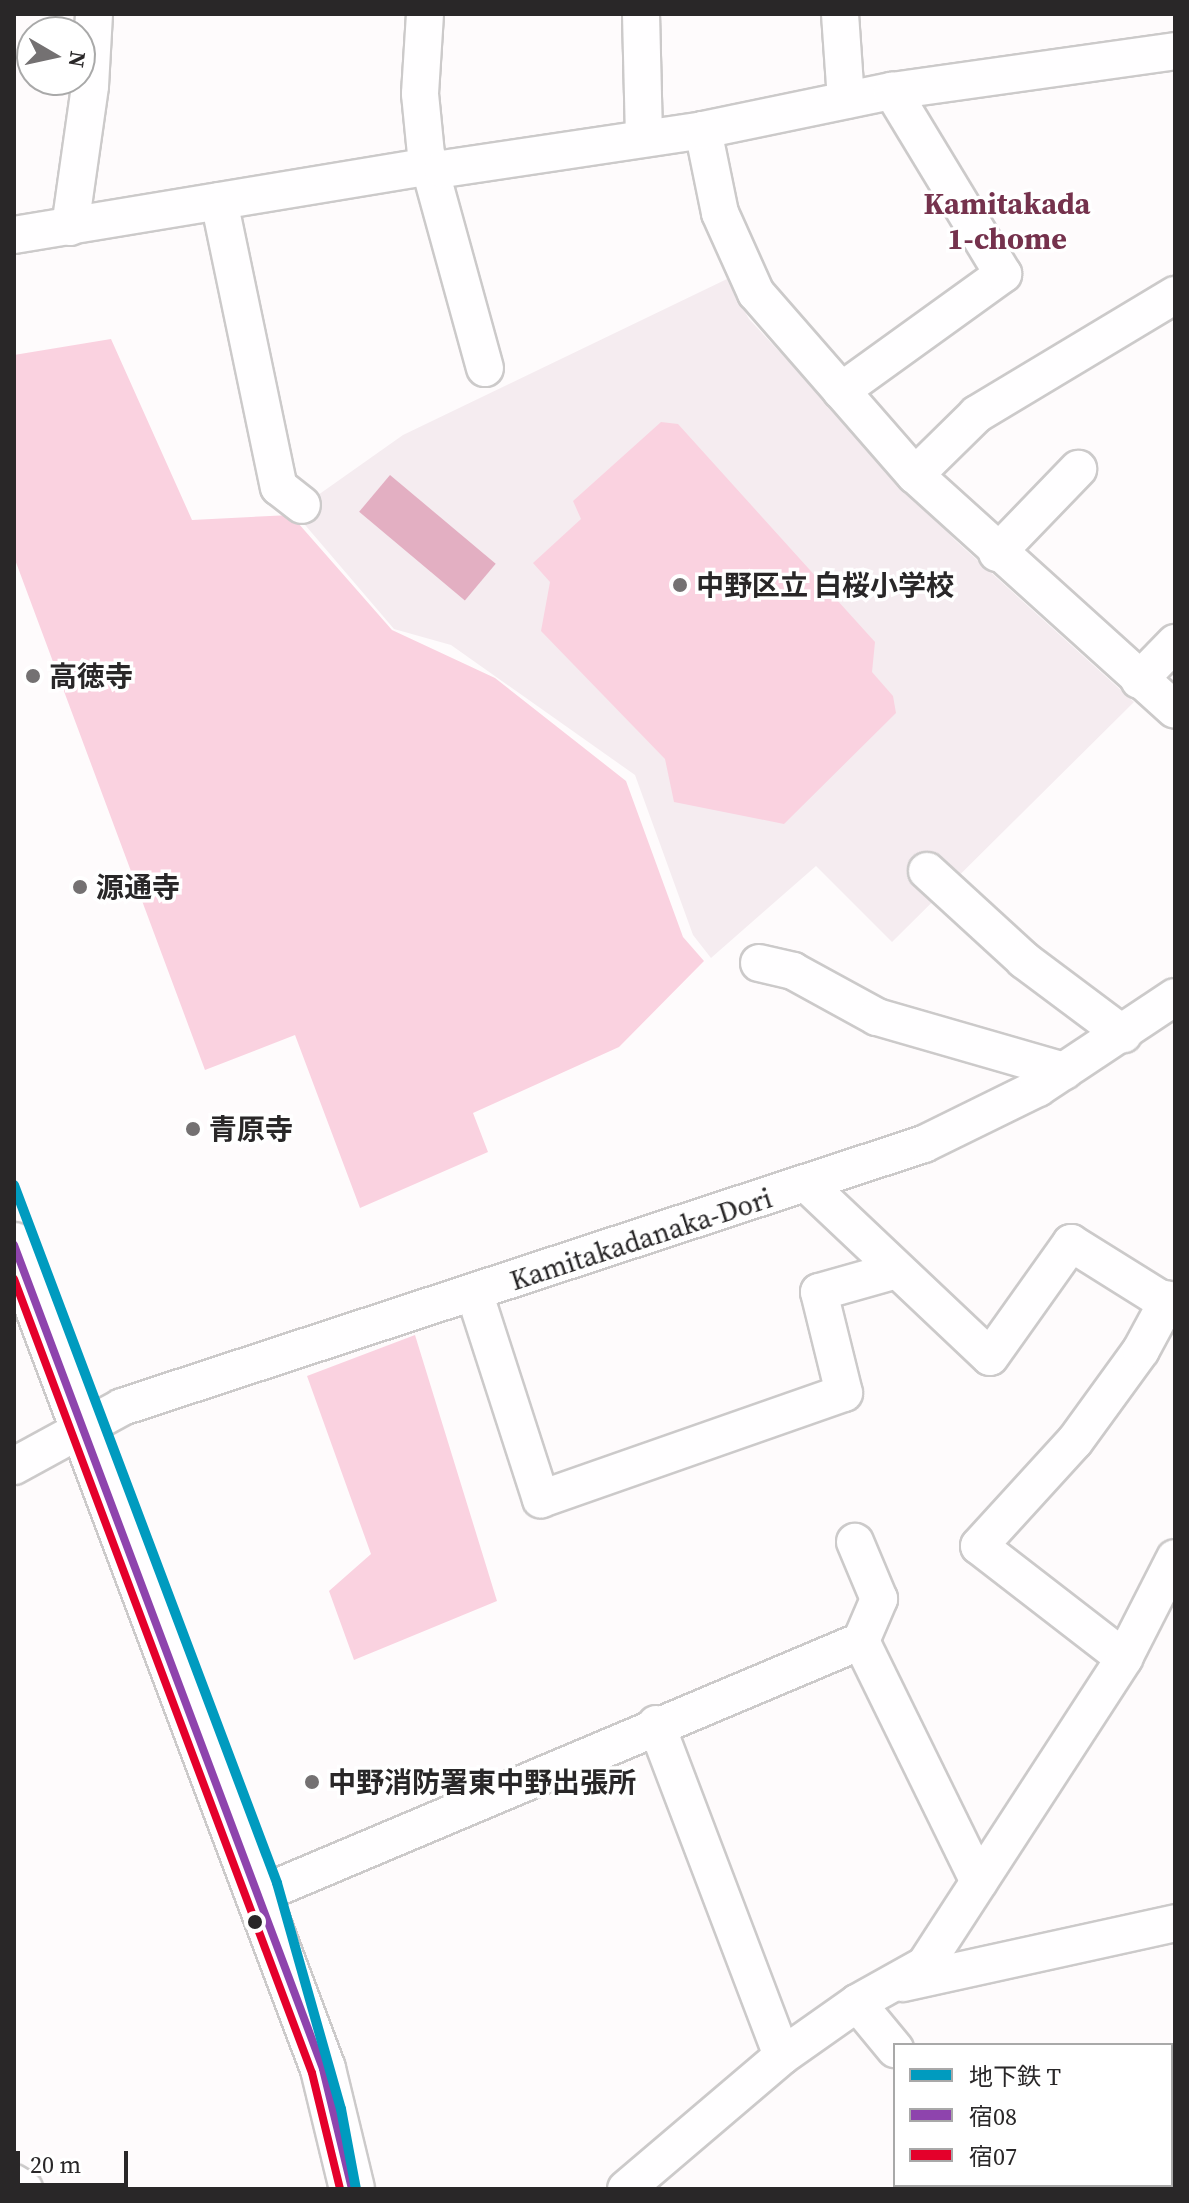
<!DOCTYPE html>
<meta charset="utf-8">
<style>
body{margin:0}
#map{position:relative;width:1189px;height:2203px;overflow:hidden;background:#fefbfc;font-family:"Source Serif 4","Noto Sans JP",serif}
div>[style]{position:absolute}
.built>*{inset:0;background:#f5ecf0}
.green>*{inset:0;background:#fad2e0}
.water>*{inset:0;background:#e3afc2;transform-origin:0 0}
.roads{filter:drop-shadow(2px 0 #cccaca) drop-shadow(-2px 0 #cccaca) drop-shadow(0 2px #cccaca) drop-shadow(0 -2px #cccaca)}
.minor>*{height:36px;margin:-18px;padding:0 18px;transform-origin:18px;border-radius:18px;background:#fffeff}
.major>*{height:44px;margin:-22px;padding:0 22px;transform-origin:22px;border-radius:22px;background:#fffeff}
.bus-1>*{height:8px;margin:-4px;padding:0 4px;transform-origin:4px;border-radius:4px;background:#8e44ad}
.bus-2>*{height:8px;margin:-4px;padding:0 4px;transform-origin:4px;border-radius:4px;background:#e4002b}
.metro-1>*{height:10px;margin:-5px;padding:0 5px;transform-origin:5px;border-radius:5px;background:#009bbf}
.dots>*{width:22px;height:22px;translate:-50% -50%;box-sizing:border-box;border:4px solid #fff;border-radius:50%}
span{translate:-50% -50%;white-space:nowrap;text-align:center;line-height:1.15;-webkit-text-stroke:7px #fff;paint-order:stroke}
.poi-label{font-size:28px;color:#292728;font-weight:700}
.left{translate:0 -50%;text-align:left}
.street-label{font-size:28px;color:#292728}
.neighbourhood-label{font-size:30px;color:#75324d;font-weight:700}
.frame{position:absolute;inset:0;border:16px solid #292728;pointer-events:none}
.legend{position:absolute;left:893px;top:2043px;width:280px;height:144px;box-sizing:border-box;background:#fff;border:2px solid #a9a9a9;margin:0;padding:10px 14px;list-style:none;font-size:24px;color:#292728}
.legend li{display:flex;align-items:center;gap:16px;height:40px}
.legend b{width:40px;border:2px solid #a9a9a9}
.north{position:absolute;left:16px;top:16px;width:80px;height:80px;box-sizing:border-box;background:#fff;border:2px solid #a9a9a9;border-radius:50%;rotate:99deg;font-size:22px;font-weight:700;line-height:32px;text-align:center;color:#292728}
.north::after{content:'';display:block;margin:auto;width:28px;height:36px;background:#747172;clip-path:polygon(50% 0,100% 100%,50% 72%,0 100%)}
.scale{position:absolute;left:16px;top:2151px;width:112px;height:36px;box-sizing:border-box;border:4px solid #292728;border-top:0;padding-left:10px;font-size:24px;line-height:28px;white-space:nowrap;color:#292728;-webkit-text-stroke:6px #fff;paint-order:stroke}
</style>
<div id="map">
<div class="built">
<div style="clip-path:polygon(727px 279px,749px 319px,955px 540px,1134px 702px,892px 942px,816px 866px,711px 958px,693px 935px,635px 775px,451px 645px,394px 629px,294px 512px,403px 435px)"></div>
</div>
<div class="green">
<div style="clip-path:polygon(111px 339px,192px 520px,291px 515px,392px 630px,495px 678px,626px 781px,683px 937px,704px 961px,619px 1047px,473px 1113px,488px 1152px,360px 1208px,295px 1035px,205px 1070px,14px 557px,14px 355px)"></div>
<div style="clip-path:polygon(661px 422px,678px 424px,875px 642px,872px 672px,893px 696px,896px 713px,784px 824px,674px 802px,665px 759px,541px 631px,550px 582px,533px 563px,581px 519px,573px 501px)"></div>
<div style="clip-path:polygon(415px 1335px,497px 1601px,354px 1660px,329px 1591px,371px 1554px,307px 1376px)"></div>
</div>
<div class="water">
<div style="left:390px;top:475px;width:138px;height:48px;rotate:40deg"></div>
</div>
<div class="roads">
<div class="minor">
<div style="left:425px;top:14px;width:80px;rotate:93.6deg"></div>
<div style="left:420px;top:94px;width:60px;rotate:84.3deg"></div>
<div style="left:426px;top:154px;width:222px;rotate:74.6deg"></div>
<div style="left:641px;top:14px;width:122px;rotate:88.6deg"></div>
<div style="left:840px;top:14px;width:86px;rotate:86deg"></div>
<div style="left:703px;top:130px;width:85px;rotate:78.4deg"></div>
<div style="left:720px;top:213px;width:88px;rotate:65.8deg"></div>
<div style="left:756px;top:293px;width:242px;rotate:48.9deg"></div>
<div style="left:915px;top:475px;width:350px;rotate:42.1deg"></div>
<div style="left:219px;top:201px;width:292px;rotate:78.2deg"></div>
<div style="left:279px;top:487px;width:29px;rotate:38deg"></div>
<div style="left:70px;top:227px;width:142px;rotate:-81.9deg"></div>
<div style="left:90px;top:86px;width:72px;rotate:-86.8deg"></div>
<div style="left:14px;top:235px;width:411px;rotate:-9.4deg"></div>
<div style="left:420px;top:168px;width:23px;rotate:2deg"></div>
<div style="left:443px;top:169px;width:263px;rotate:-8.5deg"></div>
<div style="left:703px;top:130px;width:193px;rotate:-11.7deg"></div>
<div style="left:892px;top:91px;width:286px;rotate:-8deg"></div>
<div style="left:841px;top:391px;width:200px;rotate:-35.8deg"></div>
<div style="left:1003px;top:274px;width:214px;rotate:-121.2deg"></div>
<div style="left:915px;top:475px;width:87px;rotate:-44.5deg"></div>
<div style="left:977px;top:414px;width:231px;rotate:-31deg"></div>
<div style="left:997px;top:553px;width:117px;rotate:-46deg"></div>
<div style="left:1139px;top:680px;width:52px;rotate:-45.8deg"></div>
<div style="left:927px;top:871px;width:132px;rotate:42.5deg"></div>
<div style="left:1024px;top:960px;width:124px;rotate:36.8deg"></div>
<div style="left:759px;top:963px;width:35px;rotate:13deg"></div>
<div style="left:793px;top:971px;width:96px;rotate:28.7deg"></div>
<div style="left:877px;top:1017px;width:195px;rotate:16.1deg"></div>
<div style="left:808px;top:1185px;width:250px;rotate:43.4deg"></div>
<div style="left:990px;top:1357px;width:140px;rotate:-54.6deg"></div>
<div style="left:1071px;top:1243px;width:104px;rotate:32deg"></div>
<div style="left:1159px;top:1298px;width:16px;rotate:11deg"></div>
<div style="left:474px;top:1292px;width:218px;rotate:72.1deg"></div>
<div style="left:541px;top:1499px;width:321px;rotate:-19.3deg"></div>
<div style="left:844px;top:1393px;width:104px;rotate:-103.9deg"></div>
<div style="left:819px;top:1292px;width:81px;rotate:-15.8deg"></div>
<div style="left:14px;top:1466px;width:123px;rotate:-28.6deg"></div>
<div style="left:122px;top:1407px;width:844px;rotate:-18.16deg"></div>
<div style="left:924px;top:1144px;width:127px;rotate:-26.2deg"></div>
<div style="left:1038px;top:1088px;width:164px;rotate:-33.6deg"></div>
<div style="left:861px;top:1641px;width:268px;rotate:63.9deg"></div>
<div style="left:1124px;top:1658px;width:183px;rotate:-142.3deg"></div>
<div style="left:979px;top:1546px;width:142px;rotate:-47.6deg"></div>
<div style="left:1075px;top:1441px;width:112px;rotate:-54deg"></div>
<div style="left:1141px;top:1350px;width:57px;rotate:-61.6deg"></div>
<div style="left:656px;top:1724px;width:355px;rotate:69.2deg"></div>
<div style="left:259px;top:1895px;width:653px;rotate:-22.88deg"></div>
<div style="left:861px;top:1641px;width:46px;rotate:-66.8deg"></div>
<div style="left:879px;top:1599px;width:62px;rotate:-112.8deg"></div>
<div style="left:903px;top:1983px;width:279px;rotate:-12.4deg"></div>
<div style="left:857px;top:2003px;width:60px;rotate:50.4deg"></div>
<div style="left:1171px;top:2140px;width:4px;rotate:-14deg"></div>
<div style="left:14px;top:2183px;width:12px;rotate:31deg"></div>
<div style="left:1007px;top:2185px;width:5px;rotate:53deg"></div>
<div style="left:626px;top:2189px;width:205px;rotate:-40.4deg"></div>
<div style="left:782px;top:2056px;width:92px;rotate:-35.2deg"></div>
<div style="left:857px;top:2003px;width:78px;rotate:-29.2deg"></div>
<div style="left:925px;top:1965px;width:366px;rotate:-57deg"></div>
<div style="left:1124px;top:1658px;width:112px;rotate:-63deg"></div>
</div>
<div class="major">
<div style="left:14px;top:1245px;width:880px;rotate:69.44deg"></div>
<div style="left:323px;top:2069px;width:123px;rotate:76.4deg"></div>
</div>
</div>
<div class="bus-1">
<div style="left:14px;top:1245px;width:880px;rotate:69.44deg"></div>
<div style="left:323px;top:2069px;width:123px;rotate:76.4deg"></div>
</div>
<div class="bus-2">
<div style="left:14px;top:1279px;width:848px;rotate:69.43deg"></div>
<div style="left:312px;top:2073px;width:119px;rotate:76.4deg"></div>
</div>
<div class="metro-1">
<div style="left:14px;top:1185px;width:746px;rotate:69.35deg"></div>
<div style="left:277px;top:1883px;width:235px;rotate:74.2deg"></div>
<div style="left:341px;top:2109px;width:81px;rotate:79.4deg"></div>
</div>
<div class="dots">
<div style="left:680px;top:585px;background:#747172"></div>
<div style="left:33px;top:676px;background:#747172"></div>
<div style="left:80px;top:887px;background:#747172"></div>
<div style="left:193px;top:1129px;background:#747172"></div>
<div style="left:312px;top:1782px;background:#747172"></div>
<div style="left:255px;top:1922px;background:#292728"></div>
</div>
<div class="poi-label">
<span class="left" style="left:696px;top:585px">中野区立 白桜小学校</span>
<span class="left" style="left:49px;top:676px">高徳寺</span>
<span class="left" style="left:96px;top:887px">源通寺</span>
<span class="left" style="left:209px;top:1129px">青原寺</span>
<span class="left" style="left:328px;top:1782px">中野消防署東中野出張所</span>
</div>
<div class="street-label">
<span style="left:641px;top:1239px;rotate:-18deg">Kamitakadanaka-Dori</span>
</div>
<div class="neighbourhood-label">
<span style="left:1007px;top:221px">Kamitakada<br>1-chome</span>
</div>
<div class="frame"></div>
<ul class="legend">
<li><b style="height:10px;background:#009bbf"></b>地下鉄 T</li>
<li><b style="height:10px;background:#8e44ad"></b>宿08</li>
<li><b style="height:10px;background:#e4002b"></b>宿07</li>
</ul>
<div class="north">N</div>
<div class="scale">20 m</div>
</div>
